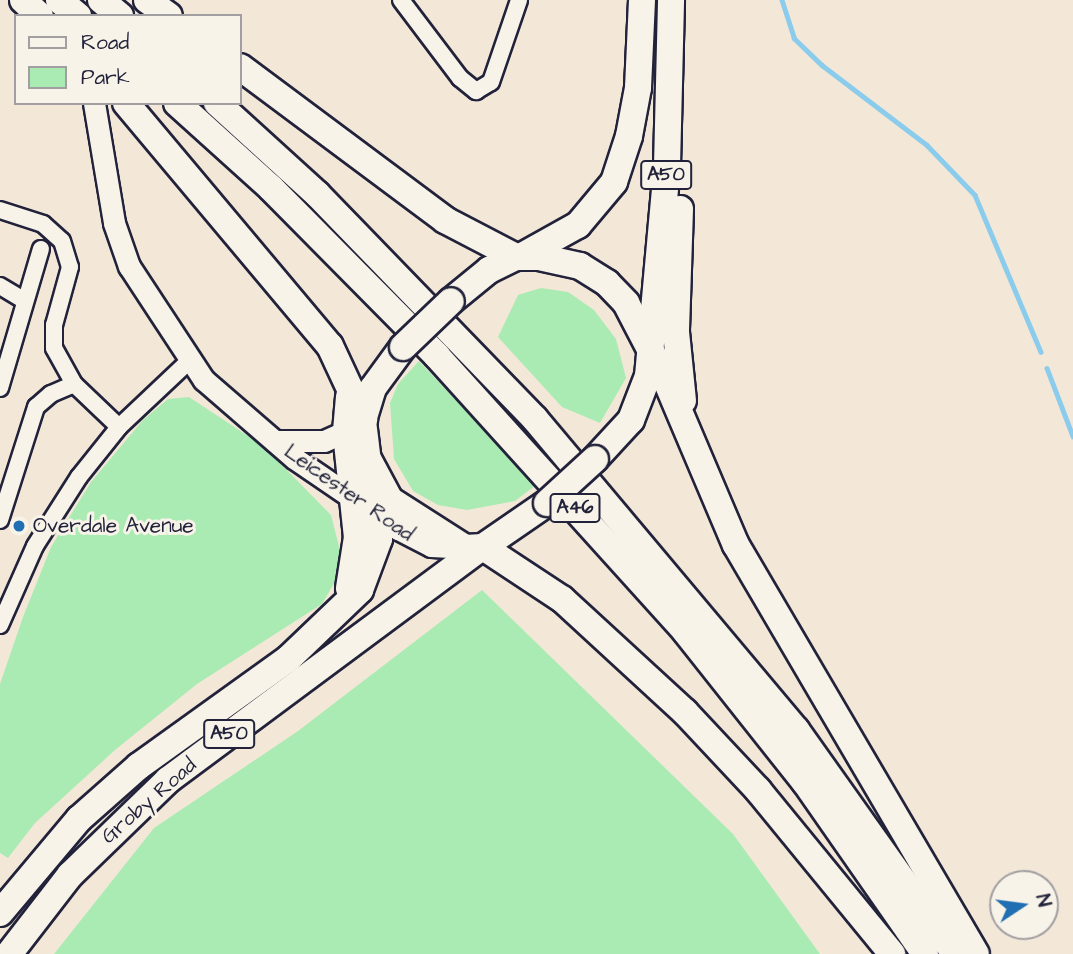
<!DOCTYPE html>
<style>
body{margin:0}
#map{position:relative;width:1073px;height:954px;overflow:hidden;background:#f3e8d7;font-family:"Architects Daughter",sans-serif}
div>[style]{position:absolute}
.green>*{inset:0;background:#aaebb3}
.stream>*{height:4.5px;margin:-2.25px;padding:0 2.25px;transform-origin:2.25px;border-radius:2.25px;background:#8bcced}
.roads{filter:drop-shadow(2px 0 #22223b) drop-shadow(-2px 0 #22223b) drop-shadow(0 2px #22223b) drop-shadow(0 -2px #22223b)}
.minor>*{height:16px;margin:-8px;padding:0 8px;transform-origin:8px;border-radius:8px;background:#f7f3e8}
.tertiary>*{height:21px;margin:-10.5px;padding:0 10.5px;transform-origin:10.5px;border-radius:10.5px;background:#f7f3e8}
.trunk>*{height:26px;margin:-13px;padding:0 13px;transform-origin:13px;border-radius:13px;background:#f7f3e8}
.bridges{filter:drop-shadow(2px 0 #22223b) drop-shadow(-2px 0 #22223b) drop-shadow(0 2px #22223b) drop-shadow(0 -2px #22223b)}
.trunk-bridge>*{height:26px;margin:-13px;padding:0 13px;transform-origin:13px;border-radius:13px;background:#f7f3e8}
.dots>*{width:19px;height:19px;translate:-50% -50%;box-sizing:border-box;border:4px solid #f7f3e8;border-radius:50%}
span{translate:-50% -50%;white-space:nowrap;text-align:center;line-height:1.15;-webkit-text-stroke:6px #f7f3e8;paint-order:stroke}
.shield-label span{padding:2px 5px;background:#f7f3e8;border:2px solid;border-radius:5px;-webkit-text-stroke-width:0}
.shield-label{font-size:19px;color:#22223b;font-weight:700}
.street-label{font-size:21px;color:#22223b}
.poi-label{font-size:21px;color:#22223b}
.left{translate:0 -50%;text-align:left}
.legend{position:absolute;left:14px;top:14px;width:228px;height:91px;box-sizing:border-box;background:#f7f3e8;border:2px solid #a29fa3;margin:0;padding:9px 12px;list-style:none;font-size:21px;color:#22223b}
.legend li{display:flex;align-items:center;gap:14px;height:35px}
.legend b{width:35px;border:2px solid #a29fa3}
.north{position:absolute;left:989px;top:870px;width:70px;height:70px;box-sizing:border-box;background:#f7f3e8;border:2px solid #a29fa3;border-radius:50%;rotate:77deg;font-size:19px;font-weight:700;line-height:28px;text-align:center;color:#22223b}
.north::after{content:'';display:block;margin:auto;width:24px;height:32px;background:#1f6fb2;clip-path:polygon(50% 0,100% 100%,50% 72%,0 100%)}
</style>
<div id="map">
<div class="green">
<div style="clip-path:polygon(541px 288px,568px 292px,594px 310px,616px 339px,626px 378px,600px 423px,562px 407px,498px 337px,518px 295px)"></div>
<div style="clip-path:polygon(419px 361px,536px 485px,515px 501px,467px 510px,438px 505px,413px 491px,394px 459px,390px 403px,398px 384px)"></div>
<div style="clip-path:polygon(189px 397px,263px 446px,331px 515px,344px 566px,322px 604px,197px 684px,115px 750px,35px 823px,8px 858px,0 853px,0 684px,23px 617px,51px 547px,91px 482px,143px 420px,168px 399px)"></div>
<div style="clip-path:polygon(482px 590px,733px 834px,820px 954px,54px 954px,154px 828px,298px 731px)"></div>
</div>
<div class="stream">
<div style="left:782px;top:0;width:40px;rotate:72deg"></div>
<div style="left:794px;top:38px;width:39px;rotate:44deg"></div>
<div style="left:822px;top:65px;width:132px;rotate:37.3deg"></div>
<div style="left:927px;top:145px;width:69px;rotate:46.2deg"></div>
<div style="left:975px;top:195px;width:170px;rotate:67.2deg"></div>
<div style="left:1047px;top:368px;width:73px;rotate:69.1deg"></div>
</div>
<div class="roads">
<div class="minor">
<div style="left:401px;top:0;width:98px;rotate:52.9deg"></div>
<div style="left:460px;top:78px;width:21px;rotate:39deg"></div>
<div style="left:476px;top:91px;width:17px;rotate:-31deg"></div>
<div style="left:491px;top:82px;width:87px;rotate:-71.1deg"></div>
<div style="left:0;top:210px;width:45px;rotate:18deg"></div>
<div style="left:43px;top:224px;width:25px;rotate:42deg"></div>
<div style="left:62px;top:241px;width:27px;rotate:73deg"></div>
<div style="left:70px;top:267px;width:60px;rotate:105.4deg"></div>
<div style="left:54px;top:325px;width:23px;rotate:90deg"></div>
<div style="left:54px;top:348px;width:41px;rotate:60.9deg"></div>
<div style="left:74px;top:384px;width:62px;rotate:43.7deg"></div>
<div style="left:0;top:286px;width:29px;rotate:31deg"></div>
<div style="left:0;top:388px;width:145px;rotate:-73.6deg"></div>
<div style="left:0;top:520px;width:119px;rotate:-72.3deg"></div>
<div style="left:36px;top:407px;width:20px;rotate:-41deg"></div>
<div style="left:51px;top:394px;width:25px;rotate:-23deg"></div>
<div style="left:0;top:625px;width:86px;rotate:-66.1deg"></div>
<div style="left:35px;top:546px;width:82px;rotate:-57.5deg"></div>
<div style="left:79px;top:477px;width:64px;rotate:-51.3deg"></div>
<div style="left:119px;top:427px;width:96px;rotate:-43.3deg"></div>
</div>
<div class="tertiary">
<div style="left:94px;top:103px;width:122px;rotate:80.5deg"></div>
<div style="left:114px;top:223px;width:46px;rotate:70.8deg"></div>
<div style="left:129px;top:266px;width:136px;rotate:56.7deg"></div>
<div style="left:204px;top:380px;width:119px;rotate:40.9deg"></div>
<div style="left:294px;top:458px;width:126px;rotate:34.3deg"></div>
<div style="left:398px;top:529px;width:37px;rotate:27deg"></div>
<div style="left:431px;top:546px;width:34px;rotate:3deg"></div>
<div style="left:275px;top:441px;width:49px"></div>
<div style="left:324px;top:441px;width:36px;rotate:-24deg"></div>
</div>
<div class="trunk">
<div style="left:23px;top:0;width:23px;rotate:43deg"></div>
<div style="left:59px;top:0;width:25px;rotate:40deg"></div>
<div style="left:101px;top:0;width:25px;rotate:40deg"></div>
<div style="left:147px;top:0;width:27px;rotate:36deg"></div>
<div style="left:240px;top:67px;width:256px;rotate:36.7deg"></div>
<div style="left:445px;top:220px;width:80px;rotate:27.5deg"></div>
<div style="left:126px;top:103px;width:317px;rotate:50deg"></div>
<div style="left:330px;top:346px;width:81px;rotate:65deg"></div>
<div style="left:177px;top:103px;width:127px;rotate:42.1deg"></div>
<div style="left:271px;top:188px;width:236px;rotate:45.3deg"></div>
<div style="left:437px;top:356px;width:372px;rotate:47.9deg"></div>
<div style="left:686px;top:632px;width:191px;rotate:51.6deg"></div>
<div style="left:805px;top:782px;width:210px;rotate:55.1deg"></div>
<div style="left:217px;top:103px;width:135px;rotate:42.3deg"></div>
<div style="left:317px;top:194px;width:313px;rotate:45.9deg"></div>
<div style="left:535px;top:419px;width:406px;rotate:50deg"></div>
<div style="left:796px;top:730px;width:275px;rotate:54.6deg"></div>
<div style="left:680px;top:209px;width:123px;rotate:91.9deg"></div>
<div style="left:676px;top:332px;width:69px;rotate:84.2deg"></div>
<div style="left:522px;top:256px;width:64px;rotate:-29deg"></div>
<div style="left:578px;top:225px;width:56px;rotate:-50.1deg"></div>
<div style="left:614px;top:182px;width:48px;rotate:-71.9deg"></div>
<div style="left:629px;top:136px;width:49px;rotate:-79.4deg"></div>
<div style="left:638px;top:88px;width:88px;rotate:-87.4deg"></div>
<div style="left:451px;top:301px;width:49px;rotate:-39.2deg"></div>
<div style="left:489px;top:270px;width:30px;rotate:-26deg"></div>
<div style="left:516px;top:257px;width:23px"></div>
<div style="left:539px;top:257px;width:42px;rotate:12.4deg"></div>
<div style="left:580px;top:266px;width:32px;rotate:32deg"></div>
<div style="left:607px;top:283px;width:28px;rotate:46deg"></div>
<div style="left:626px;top:303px;width:85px;rotate:62.5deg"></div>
<div style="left:665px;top:378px;width:181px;rotate:67deg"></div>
<div style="left:736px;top:545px;width:474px;rotate:59.6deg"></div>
<div style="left:403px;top:347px;width:51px;rotate:126.2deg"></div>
<div style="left:373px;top:388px;width:34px;rotate:107deg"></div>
<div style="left:363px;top:421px;width:38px;rotate:83deg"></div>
<div style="left:368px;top:459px;width:47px;rotate:61.8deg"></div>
<div style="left:390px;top:500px;width:89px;rotate:32.6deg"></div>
<div style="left:465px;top:548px;width:18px;rotate:-3deg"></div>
<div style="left:483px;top:547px;width:78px;rotate:-34.5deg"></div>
<div style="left:349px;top:397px;width:36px;rotate:95deg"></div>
<div style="left:346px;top:433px;width:105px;rotate:84deg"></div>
<div style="left:357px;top:537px;width:52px;rotate:98.9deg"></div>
<div style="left:595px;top:459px;width:53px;rotate:-47.3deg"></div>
<div style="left:631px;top:420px;width:47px;rotate:-68.9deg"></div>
<div style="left:648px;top:376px;width:211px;rotate:-84.8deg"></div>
<div style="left:667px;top:166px;width:166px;rotate:-88.6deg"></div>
<div style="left:483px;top:547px;width:95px;rotate:33.4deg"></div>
<div style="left:562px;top:599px;width:167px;rotate:42.6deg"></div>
<div style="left:685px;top:712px;width:107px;rotate:46.9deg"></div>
<div style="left:758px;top:790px;width:212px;rotate:50.7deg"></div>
<div style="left:0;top:913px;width:123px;rotate:-50deg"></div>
<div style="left:79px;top:819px;width:80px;rotate:-41.5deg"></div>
<div style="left:139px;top:766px;width:183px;rotate:-35.7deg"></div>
<div style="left:288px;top:659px;width:100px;rotate:-43.8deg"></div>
<div style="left:360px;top:590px;width:54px;rotate:-69.6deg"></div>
<div style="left:379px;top:539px;width:62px;rotate:-94.6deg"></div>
<div style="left:9px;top:954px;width:100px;rotate:-52.3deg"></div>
<div style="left:70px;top:875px;width:136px;rotate:-44.1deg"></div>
<div style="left:168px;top:780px;width:389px;rotate:-36.6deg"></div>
</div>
</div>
<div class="bridges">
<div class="trunk-bridge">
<div style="left:403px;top:347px;width:66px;rotate:-43.8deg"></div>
<div style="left:547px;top:503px;width:65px;rotate:-42.5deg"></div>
</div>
</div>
<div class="dots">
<div style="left:19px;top:526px;background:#1f6fb2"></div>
</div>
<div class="shield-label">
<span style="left:666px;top:175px">A50</span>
<span style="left:575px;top:508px">A46</span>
<span style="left:229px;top:734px">A50</span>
</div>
<div class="street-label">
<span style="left:349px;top:493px;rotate:35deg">Leicester Road</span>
<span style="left:149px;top:801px;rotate:-41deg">Groby Road</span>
</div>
<div class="poi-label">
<span class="left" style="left:33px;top:526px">Overdale Avenue</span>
</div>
<ul class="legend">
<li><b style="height:9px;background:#f7f3e8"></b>Road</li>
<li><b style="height:19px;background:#aaebb3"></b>Park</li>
</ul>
<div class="north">N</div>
</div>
